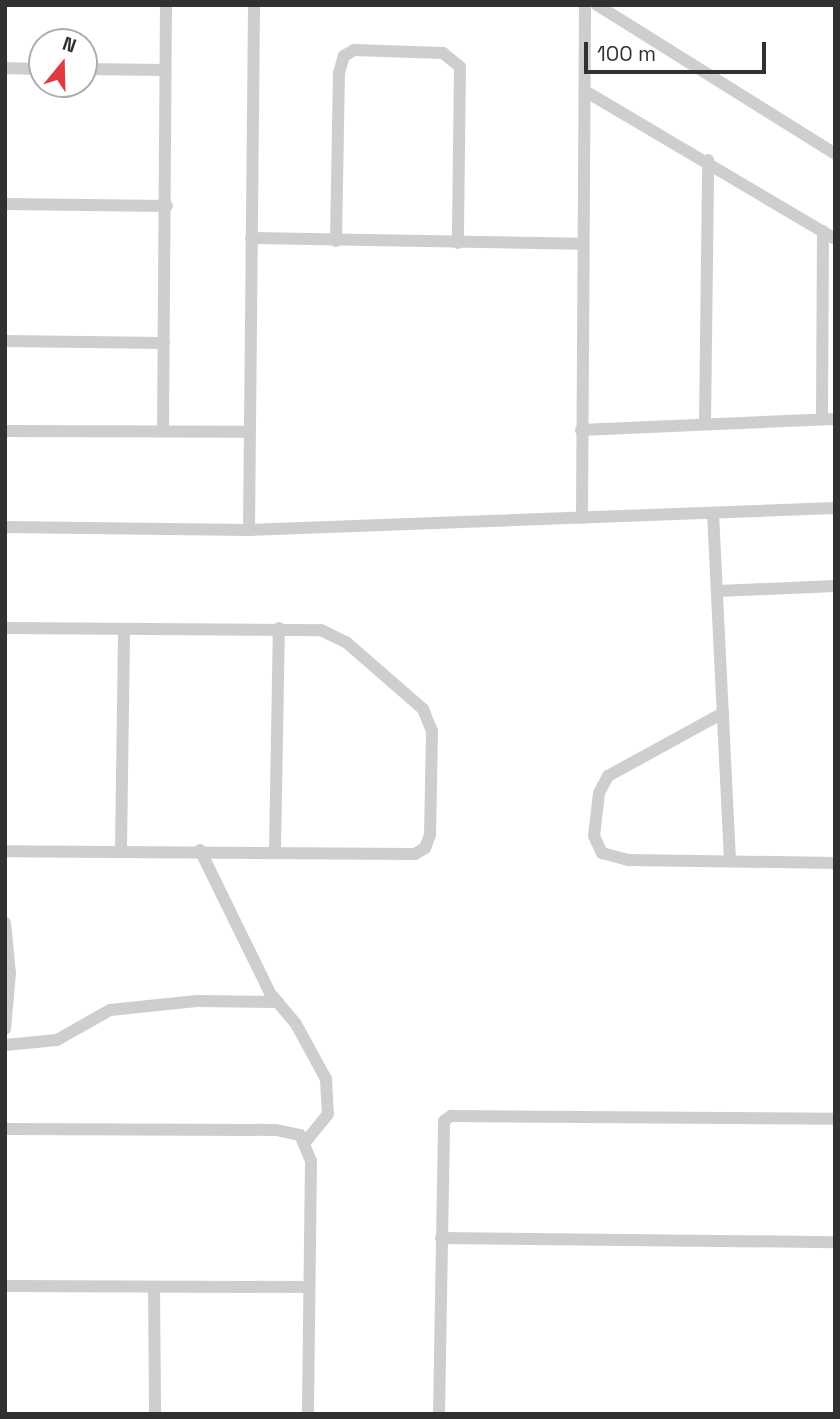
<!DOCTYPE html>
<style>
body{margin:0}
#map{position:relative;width:840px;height:1419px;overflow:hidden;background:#fff;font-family:"Space Grotesk",sans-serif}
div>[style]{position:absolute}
.minor>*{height:12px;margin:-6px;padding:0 6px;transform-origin:6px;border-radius:6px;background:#cecece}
span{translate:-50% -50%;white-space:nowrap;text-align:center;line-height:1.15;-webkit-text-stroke:7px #fff;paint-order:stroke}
.frame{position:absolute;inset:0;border:7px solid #313131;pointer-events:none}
.north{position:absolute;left:28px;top:28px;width:70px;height:70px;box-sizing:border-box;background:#fff;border:2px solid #adadad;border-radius:50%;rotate:19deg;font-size:19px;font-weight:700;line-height:28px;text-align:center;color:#313131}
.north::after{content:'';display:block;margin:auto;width:24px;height:32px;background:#e03b43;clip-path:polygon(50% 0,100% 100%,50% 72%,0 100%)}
.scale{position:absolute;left:584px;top:42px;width:182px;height:32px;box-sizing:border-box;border:4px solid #313131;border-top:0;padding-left:9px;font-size:21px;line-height:24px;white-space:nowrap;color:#313131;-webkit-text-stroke:5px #fff;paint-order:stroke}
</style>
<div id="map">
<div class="minor">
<div style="left:597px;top:5px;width:281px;rotate:32deg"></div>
<div style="left:5px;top:68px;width:37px;rotate:2deg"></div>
<div style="left:84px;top:69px;width:81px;rotate:0.7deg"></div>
<div style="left:585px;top:91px;width:291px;rotate:30.6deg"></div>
<div style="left:5px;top:204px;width:162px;rotate:0.7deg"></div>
<div style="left:251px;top:238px;width:330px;rotate:1deg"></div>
<div style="left:336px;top:241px;width:168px;rotate:-89deg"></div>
<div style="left:339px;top:73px;width:18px;rotate:-74deg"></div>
<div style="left:344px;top:56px;width:12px;rotate:-31deg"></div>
<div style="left:354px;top:50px;width:89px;rotate:1.9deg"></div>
<div style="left:443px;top:53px;width:22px;rotate:39deg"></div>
<div style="left:460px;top:67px;width:176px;rotate:90.7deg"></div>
<div style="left:5px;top:341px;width:159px;rotate:0.7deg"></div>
<div style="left:822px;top:419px;width:188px;rotate:-89.7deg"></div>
<div style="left:705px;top:423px;width:263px;rotate:-89.3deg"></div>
<div style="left:581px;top:430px;width:254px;rotate:-2.5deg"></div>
<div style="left:5px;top:431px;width:245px;rotate:0.2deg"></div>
<div style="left:163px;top:431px;width:426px;rotate:-89.6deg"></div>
<div style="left:713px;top:513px;width:346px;rotate:87.2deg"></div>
<div style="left:582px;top:518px;width:513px;rotate:-89.66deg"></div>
<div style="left:5px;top:527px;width:244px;rotate:0.7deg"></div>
<div style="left:249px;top:530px;width:586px;rotate:-2.15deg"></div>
<div style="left:249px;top:530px;width:525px;rotate:-89.45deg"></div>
<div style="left:718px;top:591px;width:117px;rotate:-2.4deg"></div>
<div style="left:5px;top:628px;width:316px;rotate:0.4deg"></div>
<div style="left:321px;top:630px;width:28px;rotate:26deg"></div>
<div style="left:346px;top:642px;width:102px;rotate:41deg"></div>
<div style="left:423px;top:709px;width:24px;rotate:68deg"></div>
<div style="left:432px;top:731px;width:104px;rotate:91.1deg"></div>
<div style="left:430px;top:835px;width:14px;rotate:111deg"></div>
<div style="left:425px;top:848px;width:12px;rotate:149deg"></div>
<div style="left:415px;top:854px;width:410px;rotate:-179.6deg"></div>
<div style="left:723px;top:713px;width:131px;rotate:151.3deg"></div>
<div style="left:608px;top:776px;width:19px;rotate:118deg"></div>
<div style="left:599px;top:793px;width:43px;rotate:96.6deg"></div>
<div style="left:594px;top:836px;width:19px;rotate:65deg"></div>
<div style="left:602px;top:853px;width:28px;rotate:15deg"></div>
<div style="left:629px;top:860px;width:206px;rotate:0.8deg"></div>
<div style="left:121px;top:849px;width:220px;rotate:-89.2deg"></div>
<div style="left:200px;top:850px;width:159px;rotate:63.9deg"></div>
<div style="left:270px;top:993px;width:40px;rotate:50deg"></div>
<div style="left:296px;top:1024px;width:63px;rotate:61.4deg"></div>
<div style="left:326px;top:1079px;width:35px;rotate:87deg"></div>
<div style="left:328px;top:1114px;width:35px;rotate:129deg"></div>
<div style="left:275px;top:850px;width:222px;rotate:-89deg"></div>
<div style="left:5px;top:923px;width:50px;rotate:84.3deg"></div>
<div style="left:10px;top:973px;width:56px;rotate:95.1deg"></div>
<div style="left:5px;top:1045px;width:52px;rotate:-5.5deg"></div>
<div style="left:57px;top:1040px;width:61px;rotate:-29.5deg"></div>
<div style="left:110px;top:1010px;width:87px;rotate:-5.9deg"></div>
<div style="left:197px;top:1001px;width:81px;rotate:0.7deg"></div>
<div style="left:5px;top:1129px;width:271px;rotate:0.2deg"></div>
<div style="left:276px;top:1130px;width:25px;rotate:12deg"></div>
<div style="left:300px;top:1135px;width:28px;rotate:67deg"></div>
<div style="left:311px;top:1161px;width:253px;rotate:90.7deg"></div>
<div style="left:441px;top:1238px;width:394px;rotate:0.6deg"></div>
<div style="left:5px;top:1286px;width:303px;rotate:0.2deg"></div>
<div style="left:154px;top:1288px;width:126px;rotate:89.5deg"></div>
<div style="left:439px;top:1414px;width:293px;rotate:-89deg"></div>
<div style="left:444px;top:1121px;width:9px;rotate:-36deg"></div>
<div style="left:451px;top:1116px;width:384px;rotate:0.4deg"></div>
</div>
<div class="frame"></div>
<div class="north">N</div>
<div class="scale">100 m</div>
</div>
